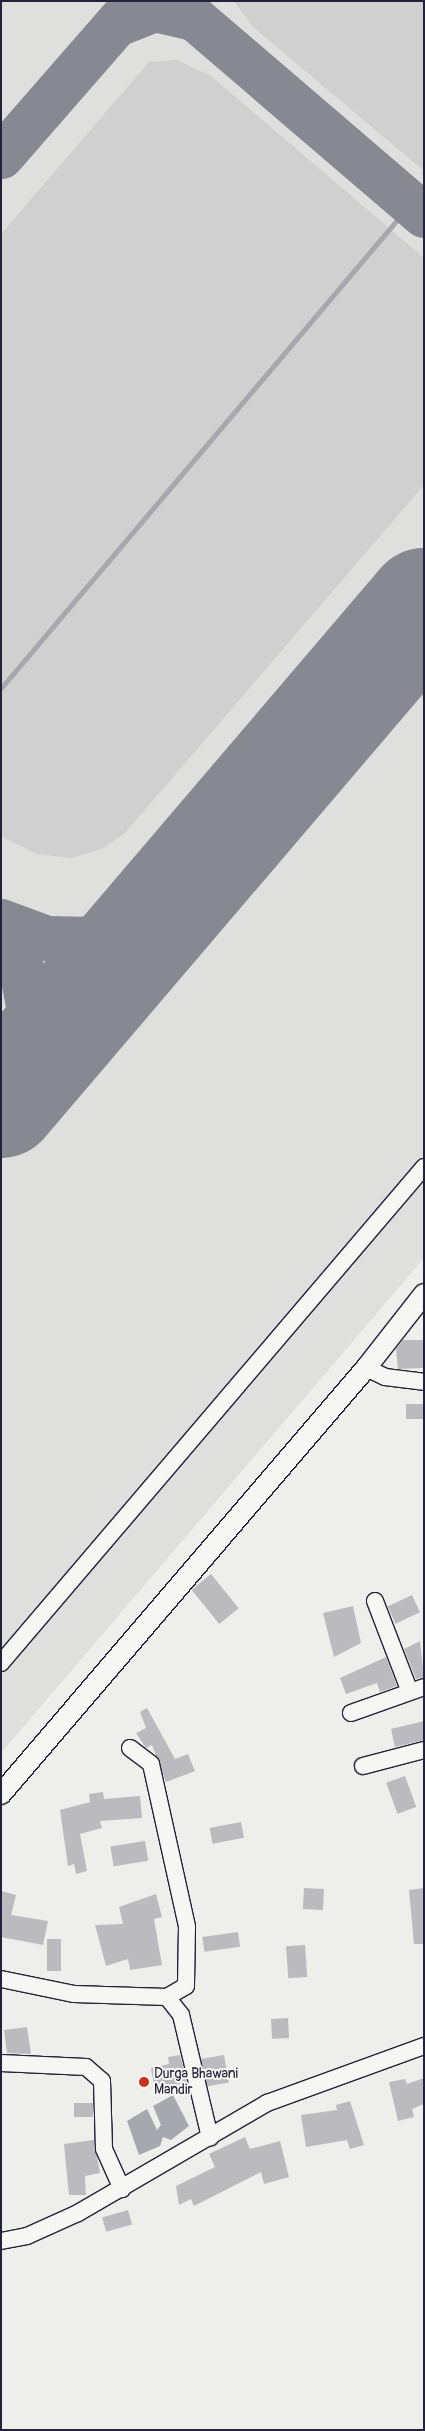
<!DOCTYPE html>
<style>
body{margin:0}
#map{position:relative;width:425px;height:2431px;overflow:hidden;background:#eeeeeb;font-family:Pangolin,sans-serif}
div>[style]{position:absolute}
.built>*{inset:0;background:#dfdfde}
.green>*{inset:0;background:#d0d0d1}
.water>*{inset:0;background:#a7a7af}
.stream>*{height:5px;margin:-2.5px;padding:0 2.5px;transform-origin:2.5px;border-radius:2.5px;background:#a7a7af}
.taxiway>*{height:45px;margin:-22.5px;padding:0 22.5px;transform-origin:22.5px;border-radius:22.5px;background:#888893}
.runway>*{height:114px;margin:-57px;padding:0 57px;transform-origin:57px;border-radius:57px;background:#888893}
.building>*{inset:0;background:#bbbbbf;transform-origin:0 0}
.roads{filter:drop-shadow(1px 0 #22223b) drop-shadow(-1px 0 #22223b) drop-shadow(0 1px #22223b) drop-shadow(0 -1px #22223b)}
.minor>*{height:16px;margin:-8px;padding:0 8px;transform-origin:8px;border-radius:8px;background:#f6f6f2}
.major>*{height:20px;margin:-10px;padding:0 10px;transform-origin:10px;border-radius:10px;background:#f6f6f2}
.dots>*{width:14px;height:14px;translate:-50% -50%;box-sizing:border-box;border:2px solid #f6f6f2;border-radius:50%}
span{translate:-50% -50%;white-space:nowrap;text-align:center;line-height:1.15;-webkit-text-stroke:4px #f6f6f2;paint-order:stroke}
.poi-label{font-size:14px;color:#22223b}
.left{translate:0 -50%;text-align:left}
.frame{position:absolute;inset:0;border:2px solid #22223b;pointer-events:none}
</style>
<div id="map">
<div class="built">
<div style="clip-path:polygon(1px 1px,424px 1px,424px 1258px,1px 1753px)"></div>
</div>
<div class="green">
<div style="clip-path:polygon(234px 1px,424px 1px,424px 171px,252px 26px)"></div>
<div style="clip-path:polygon(177px 60px,211px 76px,424px 258px,424px 485px,125px 833px,104px 848px,72px 858px,37px 854px,1px 836px,1px 234px,149px 62px)"></div>
</div>
<div class="water">
<div style="clip-path:polygon(173px 2095px,189px 2126px,171px 2140px,163px 2137px,160px 2146px,139px 2155px,127px 2121px,147px 2109px,157px 2130px,161px 2125px,153px 2106px)"></div>
</div>
<div class="stream">
<div style="left:1px;top:688px;width:655px;rotate:-49.77deg"></div>
</div>
<div class="taxiway">
<div style="left:117px;top:24px;width:40px;rotate:-22deg"></div>
<div style="left:154px;top:9px;width:41px;rotate:12.7deg"></div>
<div style="left:194px;top:18px;width:303px;rotate:40.6deg"></div>
<div style="left:1px;top:156px;width:206px;rotate:-48.9deg"></div>
<div style="left:1px;top:921px;width:49px;rotate:20.3deg"></div>
<div style="left:47px;top:938px;width:44px;rotate:1.3deg"></div>
<div style="left:91px;top:939px;width:41px;rotate:-17.1deg"></div>
<div style="left:130px;top:927px;width:54px;rotate:-33.7deg"></div>
<div style="left:1px;top:929px;width:39px;rotate:61deg"></div>
<div style="left:20px;top:963px;width:54px;rotate:79.3deg"></div>
<div style="left:30px;top:1016px;width:46px;rotate:101.3deg"></div>
<div style="left:21px;top:1061px;width:43px;rotate:117.8deg"></div>
</div>
<div class="runway">
<div style="left:1px;top:1101px;width:652px;rotate:-49.54deg"></div>
</div>
<div class="building">
<div style="clip-path:polygon(403px 1340px,424px 1340px,424px 1368px,398px 1369px,396px 1349px)"></div>
<div style="left:406px;top:1404px;width:18px;height:15px"></div>
<div style="left:211px;top:1574px;width:44px;height:25px;rotate:51deg"></div>
<div style="left:412px;top:1595px;width:19px;height:27px;rotate:65deg"></div>
<div style="clip-path:polygon(353px 1606px,361px 1643px,334px 1657px,323px 1613px)"></div>
<div style="clip-path:polygon(420px 1641px,424px 1677px,416px 1679px,404px 1649px)"></div>
<div style="clip-path:polygon(386px 1657px,397px 1686px,380px 1692px,377px 1683px,346px 1694px,340px 1678px)"></div>
<div style="clip-path:polygon(147px 1708px,175px 1759px,188px 1754px,195px 1771px,166px 1782px,152px 1745px,146px 1748px,136px 1733px,146px 1728px,140px 1712px)"></div>
<div style="clip-path:polygon(424px 1721px,424px 1740px,395px 1747px,391px 1729px)"></div>
<div style="left:405px;top:1776px;width:33px;height:20px;rotate:70deg"></div>
<div style="clip-path:polygon(103px 1792px,104px 1799px,140px 1796px,142px 1818px,100px 1821px,102px 1828px,80px 1834px,87px 1871px,76px 1874px,74px 1864px,68px 1866px,60px 1810px,90px 1802px,89px 1794px)"></div>
<div style="left:241px;top:1822px;width:16px;height:32px;rotate:79deg"></div>
<div style="left:145px;top:1841px;width:20px;height:35px;rotate:81deg"></div>
<div style="left:304px;top:1888px;width:20px;height:21px;rotate:3deg"></div>
<div style="clip-path:polygon(424px 1888px,424px 1944px,414px 1944px,409px 1890px)"></div>
<div style="clip-path:polygon(1px 1891px,16px 1895px,11px 1915px,48px 1921px,43px 1945px,1px 1937px)"></div>
<div style="clip-path:polygon(156px 1894px,162px 1917px,154px 1919px,162px 1965px,130px 1970px,128px 1959px,106px 1966px,95px 1925px,123px 1924px,119px 1907px)"></div>
<div style="left:238px;top:1932px;width:15px;height:36px;rotate:82deg"></div>
<div style="left:61px;top:1939px;width:32px;height:14px;rotate:90deg"></div>
<div style="left:305px;top:1945px;width:32px;height:19px;rotate:86deg"></div>
<div style="left:288px;top:2018px;width:20px;height:17px;rotate:87deg"></div>
<div style="clip-path:polygon(27px 2027px,31px 2054px,7px 2053px,4px 2030px)"></div>
<div style="clip-path:polygon(180px 2055px,187px 2082px,155px 2091px,151px 2068px,169px 2064px,168px 2057px)"></div>
<div style="left:224px;top:2055px;width:28px;height:23px;rotate:80deg"></div>
<div style="clip-path:polygon(424px 2078px,424px 2104px,412px 2109px,414px 2117px,398px 2121px,389px 2082px,405px 2079px,407px 2084px)"></div>
<div style="clip-path:polygon(350px 2101px,364px 2145px,350px 2149px,347px 2140px,306px 2147px,301px 2115px,337px 2110px,336px 2105px)"></div>
<div style="left:74px;top:2103px;width:19px;height:14px"></div>
<div style="clip-path:polygon(245px 2137px,250px 2149px,280px 2141px,289px 2177px,264px 2184px,261px 2172px,194px 2206px,191px 2199px,179px 2205px,176px 2186px,215px 2167px,209px 2154px)"></div>
<div style="clip-path:polygon(94px 2140px,100px 2173px,85px 2176px,86px 2195px,69px 2195px,64px 2144px)"></div>
<div style="left:128px;top:2210px;width:15px;height:27px;rotate:74deg"></div>
</div>
<div class="roads">
<div class="minor">
<div style="left:366px;top:1368px;width:21px;rotate:25deg"></div>
<div style="left:385px;top:1377px;width:39px;rotate:7deg"></div>
<div style="left:375px;top:1601px;width:97px;rotate:69deg"></div>
<div style="left:1px;top:1663px;width:652px;rotate:-49.54deg"></div>
<div style="left:351px;top:1713px;width:77px;rotate:-19.6deg"></div>
<div style="left:130px;top:1748px;width:26px;rotate:37deg"></div>
<div style="left:151px;top:1764px;width:167px;rotate:77.5deg"></div>
<div style="left:187px;top:1927px;width:59px;rotate:91deg"></div>
<div style="left:186px;top:1986px;width:22px;rotate:150deg"></div>
<div style="left:363px;top:1766px;width:63px;rotate:-14.7deg"></div>
<div style="left:1px;top:1979px;width:75px;rotate:11.6deg"></div>
<div style="left:74px;top:1994px;width:93px;rotate:1.8deg"></div>
<div style="left:167px;top:1997px;width:23px;rotate:52deg"></div>
<div style="left:181px;top:2015px;width:126px;rotate:76.7deg"></div>
<div style="left:1px;top:2063px;width:85px;rotate:2.7deg"></div>
<div style="left:86px;top:2067px;width:21px;rotate:41deg"></div>
<div style="left:102px;top:2081px;width:68px;rotate:88.3deg"></div>
<div style="left:104px;top:2149px;width:44px;rotate:65.8deg"></div>
<div style="left:1px;top:2241px;width:26px;rotate:-11deg"></div>
<div style="left:27px;top:2236px;width:56px;rotate:-24.3deg"></div>
<div style="left:78px;top:2213px;width:219px;rotate:-30.2deg"></div>
<div style="left:267px;top:2103px;width:167px;rotate:-20deg"></div>
</div>
<div class="major">
<div style="left:1px;top:1794px;width:561px;rotate:-49.41deg"></div>
<div style="left:366px;top:1368px;width:94px;rotate:-51.9deg"></div>
</div>
</div>
<div class="dots">
<div style="left:144px;top:2082px;background:#c8321e"></div>
</div>
<div class="poi-label">
<span class="left" style="left:154px;top:2082px">Durga Bhawani<br>Mandir</span>
</div>
<div class="frame"></div>
</div>
